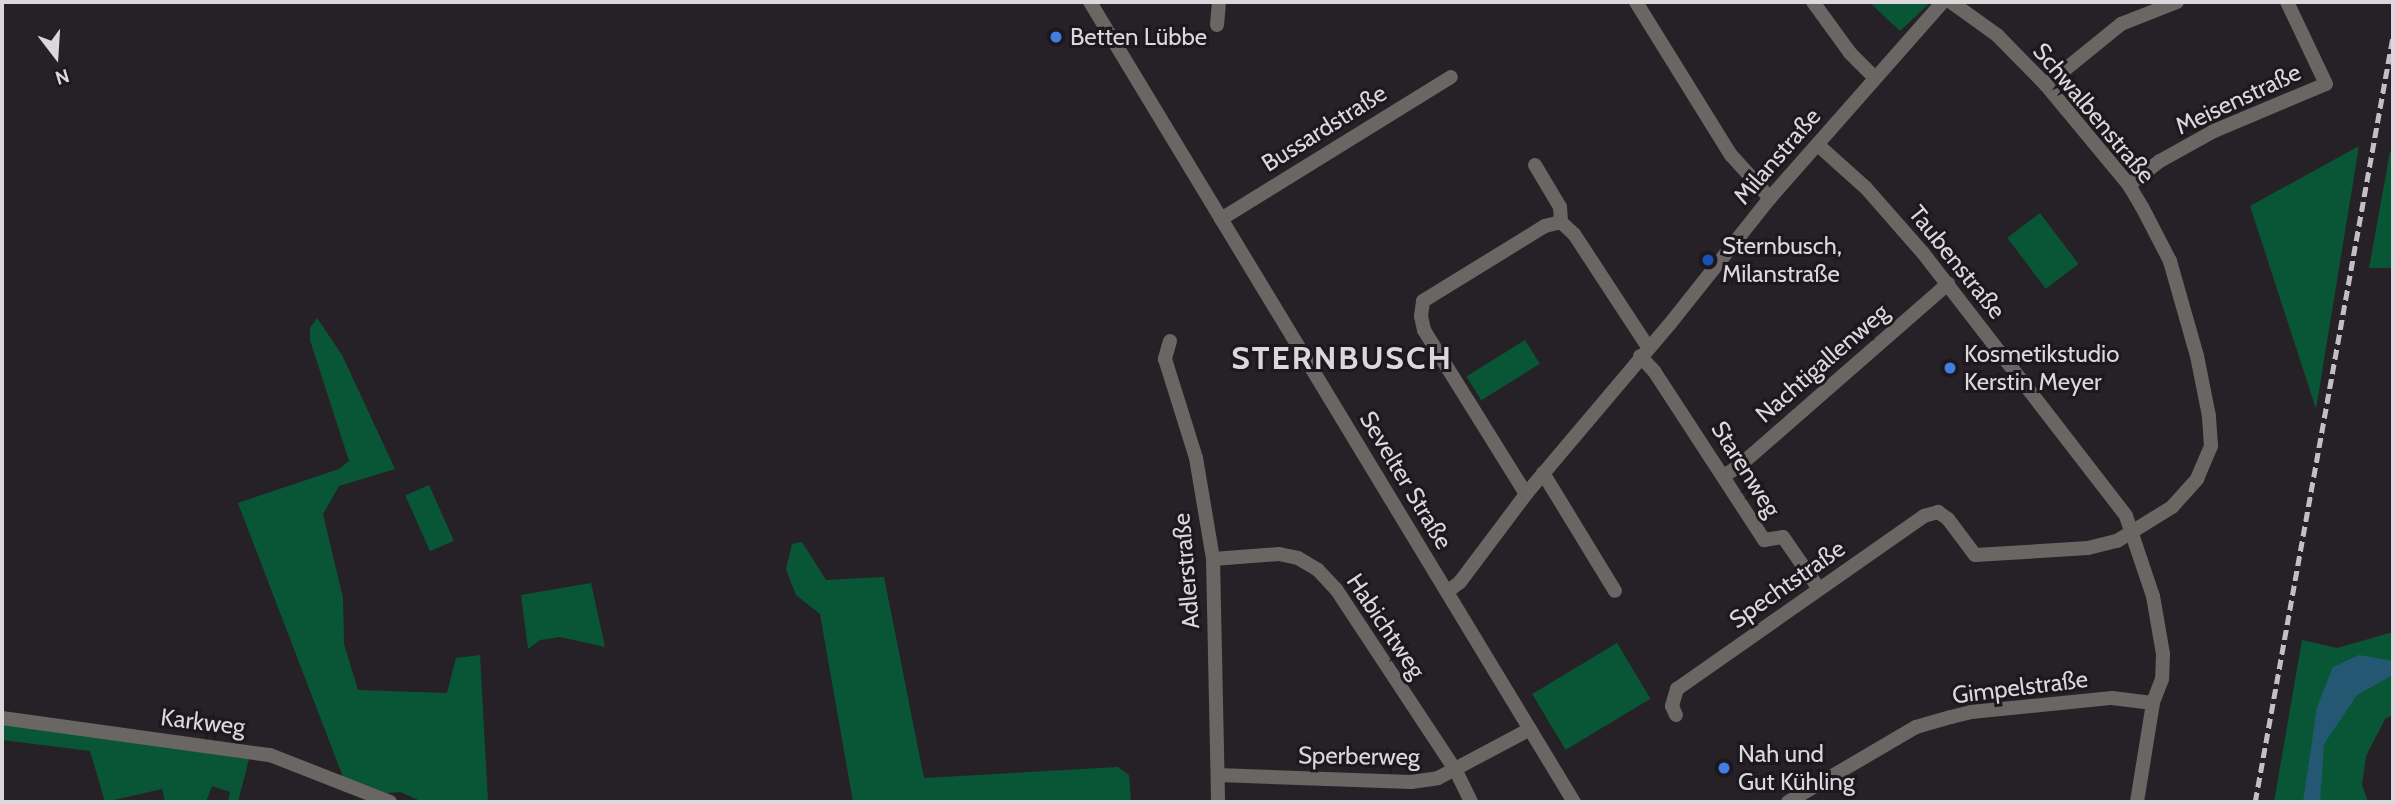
<!DOCTYPE html>
<meta charset="utf-8">
<style>
body{margin:0}
#map{position:relative;width:2395px;height:804px;overflow:hidden;background:#262127;font-family:Cabin,sans-serif}
div>[style]{position:absolute}
.green>*{inset:0;background:#095637;transform-origin:0 0}
.water>*{inset:0;background:#245872}
.minor>*{height:14px;margin:-7px;padding:0 7px;transform-origin:7px;border-radius:7px;background:#696663}
.tertiary>*{height:14px;margin:-7px;padding:0 7px;transform-origin:7px;border-radius:7px;background:#696663}
.rail>*{height:4.5px;margin-top:-2.25px;transform-origin:0;background:repeating-linear-gradient(90deg,#c3bfc4 0 10px,transparent 0 15px)}
.dots>*{width:19px;height:19px;translate:-50% -50%;box-sizing:border-box;border:4px solid #1d181e;border-radius:50%}
span{translate:-50% -50%;white-space:nowrap;text-align:center;line-height:1.15;-webkit-text-stroke:6px #1d181e;paint-order:stroke}
.poi-label{font-size:24px;color:#dbd8dc}
.left{translate:0 -50%;text-align:left}
.street-label{font-size:24px;color:#dbd8dc}
.district-label{font-size:32px;color:#dbd8dc;font-weight:700;letter-spacing:2px}
.frame{position:absolute;inset:0;border:4px solid #dbd8dc;pointer-events:none}
.north{position:absolute;left:21px;top:21px;width:70px;height:70px;-webkit-text-stroke:5px #1d181e;paint-order:stroke;rotate:163deg;font-size:19px;font-weight:700;line-height:28px;text-align:center;color:#dbd8dc}
.north::after{content:'';display:block;margin:auto;width:24px;height:32px;background:#dbd8dc;clip-path:polygon(50% 0,100% 100%,50% 72%,0 100%)}
</style>
<div id="map">
<div class="green">
<div style="clip-path:polygon(1869px 2px,1931px 2px,1900px 31px)"></div>
<div style="clip-path:polygon(2359px 146px,2316px 409px,2250px 206px)"></div>
<div style="clip-path:polygon(2390px 152px,2393px 152px,2393px 268px,2369px 268px)"></div>
<div style="left:2040px;top:213px;width:64px;height:41px;rotate:53deg"></div>
<div style="clip-path:polygon(317px 318px,342px 355px,395px 469px,339px 486px,323px 514px,343px 598px,344px 644px,358px 690px,447px 693px,456px 658px,480px 655px,488px 802px,423px 802px,400px 792px,387px 793px,343px 777px,238px 503px,339px 469px,349px 461px,310px 340px,310px 328px)"></div>
<div style="left:1525px;top:340px;width:28px;height:69px;rotate:58deg"></div>
<div style="left:429px;top:485px;width:61px;height:26px;rotate:66deg"></div>
<div style="clip-path:polygon(802px 542px,826px 580px,884px 577px,924px 778px,1118px 767px,1129px 775px,1131px 802px,853px 802px,820px 614px,796px 595px,786px 569px,792px 544px)"></div>
<div style="clip-path:polygon(591px 583px,605px 647px,560px 637px,540px 640px,528px 649px,521px 595px)"></div>
<div style="clip-path:polygon(2393px 632px,2393px 715px,2385px 719px,2366px 756px,2362px 785px,2368px 802px,2274px 802px,2302px 640px,2337px 648px)"></div>
<div style="left:1617px;top:643px;width:65px;height:99px;rotate:59deg"></div>
<div style="clip-path:polygon(2px 724px,249px 759px,238px 802px,228px 802px,230px 792px,212px 786px,206px 802px,165px 802px,162px 789px,105px 802px,90px 751px,2px 740px)"></div>
</div>
<div class="water">
<div style="clip-path:polygon(2359px 655px,2393px 661px,2393px 675px,2357px 695px,2324px 744px,2320px 802px,2303px 802px,2317px 707px,2333px 667px)"></div>
</div>
<div class="minor">
<div style="left:1636px;top:2px;width:180px;rotate:58.2deg"></div>
<div style="left:1731px;top:155px;width:58px;rotate:47.8deg"></div>
<div style="left:1813px;top:2px;width:63px;rotate:54deg"></div>
<div style="left:1850px;top:53px;width:34px;rotate:45deg"></div>
<div style="left:1217px;top:25px;width:23px;rotate:-85deg"></div>
<div style="left:2046px;top:85px;width:97px;rotate:-39.1deg"></div>
<div style="left:2121px;top:24px;width:60px;rotate:-21.4deg"></div>
<div style="left:1818px;top:145px;width:64px;rotate:41.9deg"></div>
<div style="left:1866px;top:188px;width:86px;rotate:48.8deg"></div>
<div style="left:1923px;top:253px;width:332px;rotate:52.3deg"></div>
<div style="left:2126px;top:516px;width:84px;rotate:71.4deg"></div>
<div style="left:2153px;top:596px;width:59px;rotate:80.2deg"></div>
<div style="left:2163px;top:654px;width:25px;rotate:92deg"></div>
<div style="left:2162px;top:679px;width:26px;rotate:111deg"></div>
<div style="left:2153px;top:703px;width:100px;rotate:99.2deg"></div>
<div style="left:1535px;top:165px;width:49px;rotate:59.2deg"></div>
<div style="left:1560px;top:207px;width:15px;rotate:86deg"></div>
<div style="left:2129px;top:185px;width:39px;rotate:-38deg"></div>
<div style="left:2160px;top:161px;width:62px;rotate:-29.1deg"></div>
<div style="left:2214px;top:131px;width:121px;rotate:-22.8deg"></div>
<div style="left:2326px;top:84px;width:91px;rotate:-115.4deg"></div>
<div style="left:1221px;top:219px;width:270px;rotate:-31.7deg"></div>
<div style="left:1170px;top:341px;width:19px;rotate:106deg"></div>
<div style="left:1165px;top:359px;width:104px;rotate:72.6deg"></div>
<div style="left:1196px;top:458px;width:102px;rotate:80.4deg"></div>
<div style="left:1213px;top:559px;width:243px;rotate:88.8deg"></div>
<div style="left:1640px;top:356px;width:21px;rotate:47deg"></div>
<div style="left:1654px;top:371px;width:202px;rotate:56.9deg"></div>
<div style="left:1764px;top:540px;width:19px;rotate:-9deg"></div>
<div style="left:1783px;top:537px;width:63px;rotate:55.3deg"></div>
<div style="left:1543px;top:473px;width:138px;rotate:58.6deg"></div>
<div style="left:1725px;top:475px;width:15px;rotate:-32deg"></div>
<div style="left:1738px;top:467px;width:279px;rotate:-41.1deg"></div>
<div style="left:1526px;top:494px;width:193px;rotate:-121.9deg"></div>
<div style="left:1424px;top:330px;width:14px;rotate:-102deg"></div>
<div style="left:1421px;top:316px;width:15px;rotate:-82deg"></div>
<div style="left:1423px;top:301px;width:143px;rotate:-31.6deg"></div>
<div style="left:1545px;top:226px;width:16px;rotate:-14deg"></div>
<div style="left:1561px;top:222px;width:18px;rotate:43deg"></div>
<div style="left:1574px;top:234px;width:135px;rotate:56.8deg"></div>
<div style="left:1213px;top:559px;width:66px;rotate:-4.3deg"></div>
<div style="left:1279px;top:554px;width:19px;rotate:12deg"></div>
<div style="left:1298px;top:558px;width:23px;rotate:31deg"></div>
<div style="left:1318px;top:570px;width:26px;rotate:47deg"></div>
<div style="left:1336px;top:589px;width:218px;rotate:56.6deg"></div>
<div style="left:1456px;top:771px;width:34px;rotate:64deg"></div>
<div style="left:1447px;top:592px;width:16px;rotate:-38deg"></div>
<div style="left:1460px;top:582px;width:110px;rotate:-53.1deg"></div>
<div style="left:1526px;top:494px;width:221px;rotate:-49.8deg"></div>
<div style="left:1669px;top:325px;width:162px;rotate:-51.5deg"></div>
<div style="left:1770px;top:198px;width:261px;rotate:-48.6deg"></div>
<div style="left:1676px;top:715px;width:10px;rotate:-114deg"></div>
<div style="left:1672px;top:706px;width:18px;rotate:-74deg"></div>
<div style="left:1677px;top:689px;width:302px;rotate:-35deg"></div>
<div style="left:1924px;top:516px;width:15px;rotate:-16deg"></div>
<div style="left:1938px;top:512px;width:12px;rotate:35deg"></div>
<div style="left:1948px;top:519px;width:45px;rotate:53.1deg"></div>
<div style="left:1975px;top:555px;width:113px;rotate:-3.5deg"></div>
<div style="left:2088px;top:548px;width:30px;rotate:-14deg"></div>
<div style="left:2117px;top:541px;width:65px;rotate:-31.7deg"></div>
<div style="left:2172px;top:507px;width:38px;rotate:-48deg"></div>
<div style="left:2197px;top:479px;width:36px;rotate:-67deg"></div>
<div style="left:2211px;top:446px;width:30px;rotate:-94deg"></div>
<div style="left:2209px;top:416px;width:61px;rotate:-101.3deg"></div>
<div style="left:2197px;top:356px;width:99px;rotate:-105.9deg"></div>
<div style="left:2170px;top:261px;width:61px;rotate:-117.4deg"></div>
<div style="left:2142px;top:207px;width:26px;rotate:-121deg"></div>
<div style="left:2129px;top:185px;width:130px;rotate:-129.7deg"></div>
<div style="left:2046px;top:85px;width:70px;rotate:-134.4deg"></div>
<div style="left:1997px;top:35px;width:57px;rotate:-144.3deg"></div>
<div style="left:2px;top:718px;width:271px;rotate:7.9deg"></div>
<div style="left:270px;top:755px;width:129px;rotate:21.4deg"></div>
<div style="left:1218px;top:775px;width:193px;rotate:2.1deg"></div>
<div style="left:1411px;top:782px;width:27px;rotate:-8deg"></div>
<div style="left:1438px;top:778px;width:104px;rotate:-28deg"></div>
<div style="left:1788px;top:802px;width:148px;rotate:-30.4deg"></div>
<div style="left:1916px;top:727px;width:36px;rotate:-16deg"></div>
<div style="left:1951px;top:717px;width:21px;rotate:-14deg"></div>
<div style="left:1971px;top:712px;width:142px;rotate:-5.7deg"></div>
<div style="left:2112px;top:698px;width:41px;rotate:7deg"></div>
</div>
<div class="tertiary">
<div style="left:1090px;top:2px;width:935px;rotate:58.83deg"></div>
</div>
<div class="rail">
<div style="left:2255px;top:802px;width:779px;rotate:-79.8deg"></div>
</div>
<div class="dots">
<div style="left:1056px;top:37px;background:#3f7fe0"></div>
<div style="left:1708px;top:260px;background:#1a4fb4"></div>
<div style="left:1950px;top:368px;background:#3f7fe0"></div>
<div style="left:1724px;top:768px;background:#3f7fe0"></div>
</div>
<div class="poi-label">
<span class="left" style="left:1070px;top:37px">Betten Lübbe</span>
<span class="left" style="left:1722px;top:260px">Sternbusch,<br>Milanstraße</span>
<span class="left" style="left:1964px;top:368px">Kosmetikstudio<br>Kerstin Meyer</span>
<span class="left" style="left:1738px;top:768px">Nah und<br>Gut Kühling</span>
</div>
<div class="street-label">
<span style="left:2238px;top:99px;rotate:-25deg">Meisenstraße</span>
<span style="left:2094px;top:113px;rotate:50deg">Schwalbenstraße</span>
<span style="left:1324px;top:128px;rotate:-32deg">Bussardstraße</span>
<span style="left:1777px;top:156px;rotate:-49deg">Milanstraße</span>
<span style="left:1957px;top:262px;rotate:51deg">Taubenstraße</span>
<span style="left:1822px;top:363px;rotate:-41deg">Nachtigallenweg</span>
<span style="left:1746px;top:469px;rotate:58deg">Starenweg</span>
<span style="left:1406px;top:480px;rotate:59deg">Sevelter Straße</span>
<span style="left:1186px;top:571px;rotate:-95deg">Adlerstraße</span>
<span style="left:1787px;top:584px;rotate:-35deg">Spechtstraße</span>
<span style="left:1386px;top:626px;rotate:56deg">Habichtweg</span>
<span style="left:2020px;top:687px;rotate:-7deg">Gimpelstraße</span>
<span style="left:203px;top:722px;rotate:7deg">Karkweg</span>
<span style="left:1359px;top:756px;rotate:1deg">Sperberweg</span>
</div>
<div class="district-label">
<span style="left:1342px;top:358px">STERNBUSCH</span>
</div>
<div class="frame"></div>
<div class="north">N</div>
</div>
